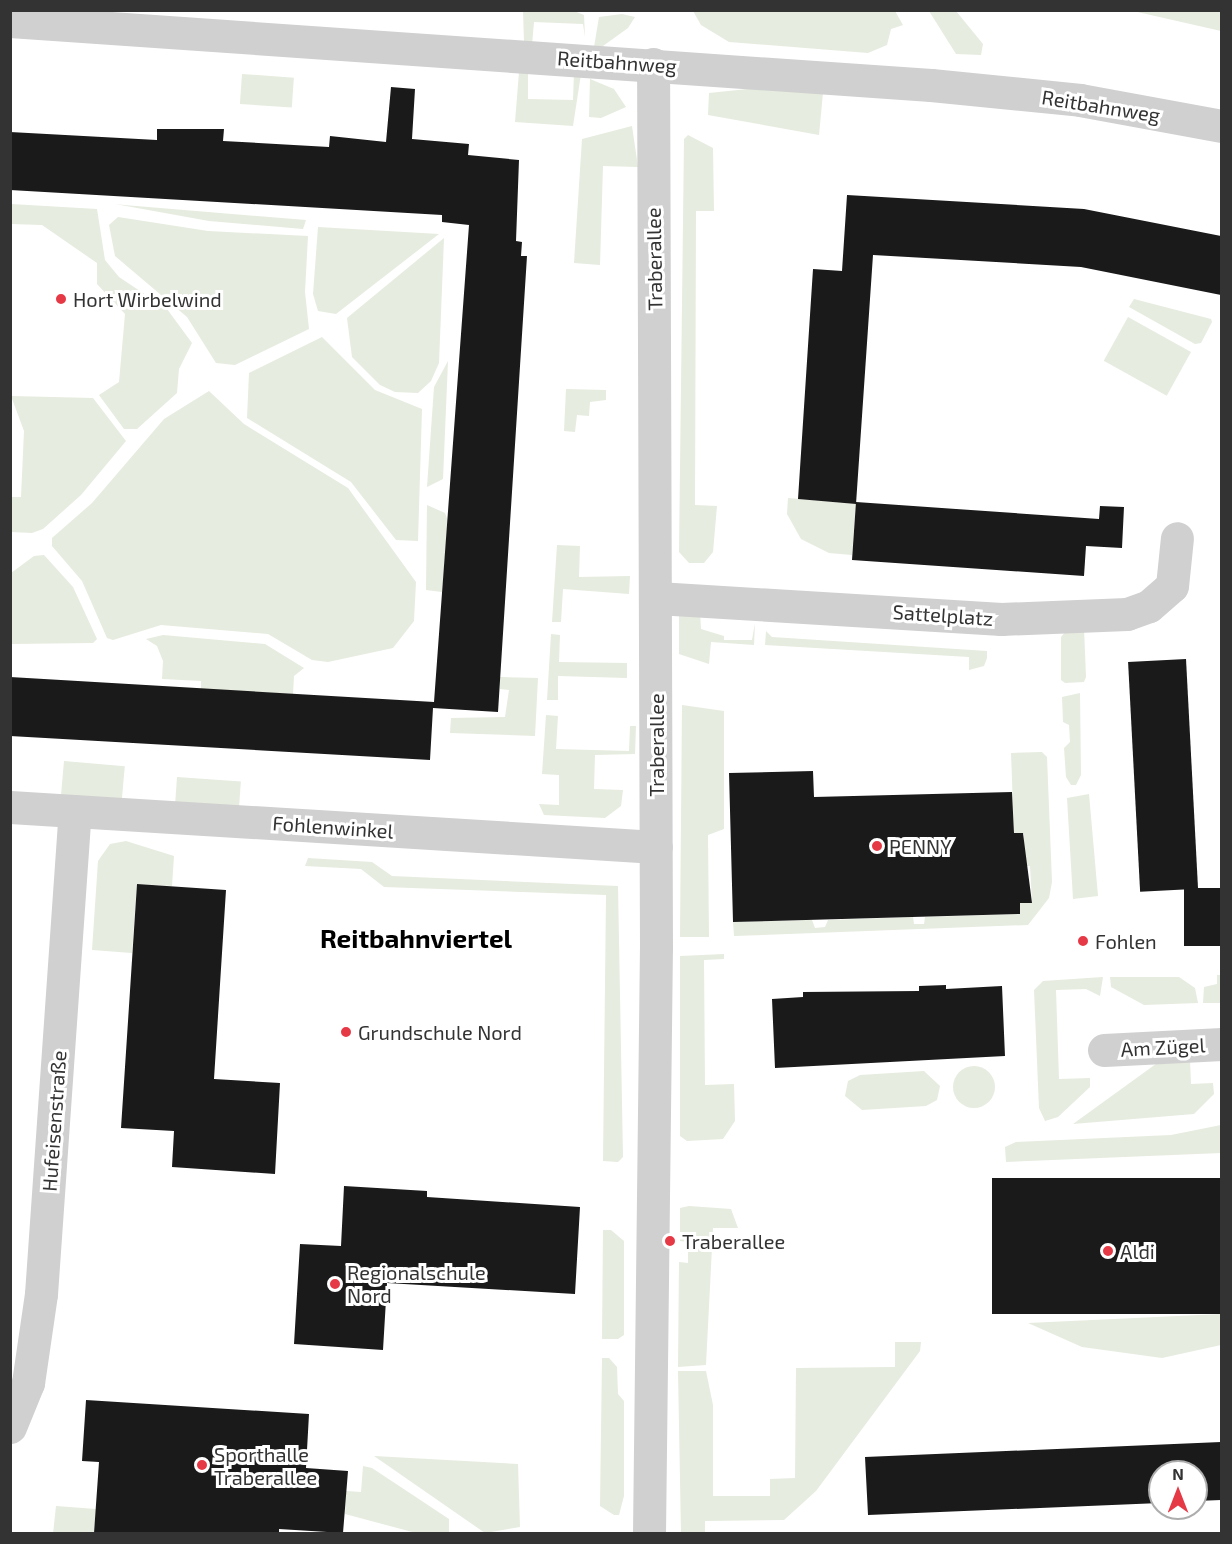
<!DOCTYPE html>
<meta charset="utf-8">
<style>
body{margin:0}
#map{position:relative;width:1232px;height:1544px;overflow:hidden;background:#fff;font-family:"Exo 2",sans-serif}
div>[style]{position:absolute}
.green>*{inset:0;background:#e6ecdf;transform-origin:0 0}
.round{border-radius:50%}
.building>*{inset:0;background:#1a1a1a;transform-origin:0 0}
.minor>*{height:33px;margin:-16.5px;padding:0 16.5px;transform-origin:16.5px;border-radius:16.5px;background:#d0d0d0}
.dots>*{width:16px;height:16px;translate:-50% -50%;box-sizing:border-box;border:3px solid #fff;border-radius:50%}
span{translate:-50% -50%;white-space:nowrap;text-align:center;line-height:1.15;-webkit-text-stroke:6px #fff;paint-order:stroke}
.street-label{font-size:20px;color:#333}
.poi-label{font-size:20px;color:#333}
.left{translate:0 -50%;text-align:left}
.district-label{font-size:26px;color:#000;font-weight:700}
.frame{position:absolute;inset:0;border:12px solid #333;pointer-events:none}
.north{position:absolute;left:1148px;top:1460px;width:60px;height:60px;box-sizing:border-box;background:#fff;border:2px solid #adadad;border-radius:50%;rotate:0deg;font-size:16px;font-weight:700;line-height:24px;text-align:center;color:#333}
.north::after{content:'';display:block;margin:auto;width:21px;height:27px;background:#e63946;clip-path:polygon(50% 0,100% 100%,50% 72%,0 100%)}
</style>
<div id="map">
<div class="green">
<div style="clip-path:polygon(523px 11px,574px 11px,584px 15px,585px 37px,583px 24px,534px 22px,532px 45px,524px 42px)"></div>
<div style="clip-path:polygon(693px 11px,895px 11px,903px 25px,891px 29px,887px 45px,868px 53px,729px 42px,701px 25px)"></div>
<div style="clip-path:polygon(929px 11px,956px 11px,983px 44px,981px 55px,956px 54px)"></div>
<div style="clip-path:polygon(1133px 11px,1221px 11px,1221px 31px)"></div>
<div style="clip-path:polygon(622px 14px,635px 17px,628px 28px,603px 46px,594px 47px,599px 17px)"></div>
<div style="clip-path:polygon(528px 70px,528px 99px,573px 100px,574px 72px,581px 74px,573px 126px,515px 122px,519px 72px)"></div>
<div style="left:242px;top:74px;width:52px;height:30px;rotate:4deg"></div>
<div style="clip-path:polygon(590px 79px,614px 89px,626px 107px,601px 118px,589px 117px)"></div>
<div style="clip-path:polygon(757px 88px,823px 93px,819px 135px,708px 115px,709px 93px)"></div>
<div style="clip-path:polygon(632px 126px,638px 167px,603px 166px,600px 265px,574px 263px,582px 139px)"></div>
<div style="clip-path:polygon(688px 135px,713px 148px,714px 211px,696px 211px,695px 505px,717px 506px,713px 552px,704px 563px,689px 563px,679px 552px,684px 139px)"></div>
<div style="clip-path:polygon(11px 204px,97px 209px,105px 260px,119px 277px,167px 309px,192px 343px,179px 369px,177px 393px,137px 429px,124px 429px,99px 395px,119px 382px,125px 314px,97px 284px,97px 263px,42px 225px,11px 224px)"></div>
<div style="clip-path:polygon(115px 204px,124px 205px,306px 220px,303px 229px,209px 221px)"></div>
<div style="clip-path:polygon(118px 217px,208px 231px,308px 236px,305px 292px,309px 329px,235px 365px,216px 363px,187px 317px,115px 256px,109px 225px)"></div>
<div style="clip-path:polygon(318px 227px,439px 234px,336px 314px,318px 311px,313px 294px)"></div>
<div style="clip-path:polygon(444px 238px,439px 363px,431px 381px,418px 393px,395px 392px,380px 385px,352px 357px,347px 318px)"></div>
<div style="clip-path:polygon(1134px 299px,1211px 319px,1212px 322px,1201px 343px,1195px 344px,1129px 307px)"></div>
<div style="left:1128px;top:317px;width:72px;height:50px;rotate:29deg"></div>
<div style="clip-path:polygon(322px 337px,375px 390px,422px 409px,418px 541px,396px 540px,351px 482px,247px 418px,249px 373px)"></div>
<div style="clip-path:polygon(448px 361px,443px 479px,427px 487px,434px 387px)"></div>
<div style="clip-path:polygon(566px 389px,606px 390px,606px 400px,590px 402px,589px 416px,577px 415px,575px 432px,564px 431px)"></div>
<div style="clip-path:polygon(209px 391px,244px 424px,348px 488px,416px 582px,414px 621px,393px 648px,328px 662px,312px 660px,268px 634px,161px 625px,113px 640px,107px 638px,82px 581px,52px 546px,52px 538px,92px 503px,164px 419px)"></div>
<div style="clip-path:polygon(11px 396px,93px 398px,126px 441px,81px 495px,43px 529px,32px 533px,11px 532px,11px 497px,21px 497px,24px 431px)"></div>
<div style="clip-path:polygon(788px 498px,856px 504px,852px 555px,829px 553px,801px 539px,787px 514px)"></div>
<div style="clip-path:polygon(427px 505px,445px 513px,448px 521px,442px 592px,426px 590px)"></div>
<div style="clip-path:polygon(557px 545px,580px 546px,579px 577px,630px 576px,629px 594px,563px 589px,561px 622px,552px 622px)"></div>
<div style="clip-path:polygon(44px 555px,73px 587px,97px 639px,93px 643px,11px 644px,11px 573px,34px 556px)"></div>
<div style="clip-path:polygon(700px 612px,701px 629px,724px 636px,724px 640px,752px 640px,755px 623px,754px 645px,711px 642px,709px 664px,679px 654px,679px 615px)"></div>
<div style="clip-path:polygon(1084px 628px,1086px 677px,1084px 682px,1065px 683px,1061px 680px,1061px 637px,1066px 631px)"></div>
<div style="clip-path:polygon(766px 631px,772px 637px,987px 651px,987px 658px,984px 666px,969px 670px,969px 657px,765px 645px)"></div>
<div style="clip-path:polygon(551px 634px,560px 635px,559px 662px,627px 663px,627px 678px,558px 676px,558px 700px,547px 700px)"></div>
<div style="clip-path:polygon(163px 635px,265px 644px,304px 668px,294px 676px,293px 694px,201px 689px,201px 681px,162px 679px,163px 661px,157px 646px,146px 639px)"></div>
<div style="clip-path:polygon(500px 677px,538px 678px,535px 736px,450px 733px,451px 718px,505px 717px,509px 690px,500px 689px)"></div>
<div style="clip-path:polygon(1080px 693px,1081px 775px,1076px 785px,1071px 785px,1066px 777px,1064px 748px,1070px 742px,1069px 725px,1063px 722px,1062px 697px)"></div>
<div style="clip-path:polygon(682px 705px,724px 711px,724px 829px,708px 835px,709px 937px,680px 937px)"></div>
<div style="clip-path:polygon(546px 715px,558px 716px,556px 749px,629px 751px,630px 726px,636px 726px,635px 754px,595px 755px,594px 789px,623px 790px,621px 806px,605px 818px,544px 815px,539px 804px,559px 805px,559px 775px,542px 774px)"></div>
<div style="clip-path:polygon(1042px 752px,1047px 757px,1052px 882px,1049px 898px,1028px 925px,734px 936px,733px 922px,812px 920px,815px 928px,825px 927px,828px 920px,913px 917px,914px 924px,924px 924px,925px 917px,1020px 914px,1020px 903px,1032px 902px,1030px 866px,1016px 866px,1024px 859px,1024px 834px,1014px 833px,1011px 753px)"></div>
<div style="left:64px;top:761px;width:61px;height:34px;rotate:5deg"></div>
<div style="left:177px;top:777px;width:64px;height:27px;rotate:4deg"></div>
<div style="clip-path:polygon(1089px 794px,1098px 896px,1073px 899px,1067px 798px)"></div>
<div style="clip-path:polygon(126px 841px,174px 856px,172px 886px,137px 884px,132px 953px,92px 950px,98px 861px,110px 844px)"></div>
<div style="clip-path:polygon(308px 858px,372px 862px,392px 876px,618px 886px,623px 1157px,618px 1162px,603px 1161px,606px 895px,384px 887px,361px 869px,305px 866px)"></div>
<div style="clip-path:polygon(724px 954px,724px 959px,704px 960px,705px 1085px,734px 1084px,735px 1121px,723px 1139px,687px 1141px,680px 1136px,680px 956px)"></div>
<div style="clip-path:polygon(1217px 975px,1221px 975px,1221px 1003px,1203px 1003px,1204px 987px,1217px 984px)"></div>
<div style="clip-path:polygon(1103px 977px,1100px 996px,1086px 989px,1056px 990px,1059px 1079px,1090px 1078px,1090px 1087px,1058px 1117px,1045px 1121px,1039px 1108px,1034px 990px,1043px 981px)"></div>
<div style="clip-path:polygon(1110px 977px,1179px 977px,1195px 988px,1198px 1003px,1144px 1005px,1111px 987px)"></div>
<div style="clip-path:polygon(1190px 1060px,1191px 1084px,1213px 1083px,1214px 1094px,1194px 1114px,1073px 1124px,1160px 1061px)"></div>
<div class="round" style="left:953px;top:1066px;width:42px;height:42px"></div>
<div style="clip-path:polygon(924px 1071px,940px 1086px,937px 1100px,926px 1106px,862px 1110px,845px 1096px,848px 1081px,860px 1075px)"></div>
<div style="clip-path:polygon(1221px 1125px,1221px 1153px,1006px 1162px,1005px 1147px,1016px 1142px,1171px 1135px)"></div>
<div style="clip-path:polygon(689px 1206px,731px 1209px,738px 1228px,713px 1228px,706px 1365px,678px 1367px,679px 1262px,688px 1263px,688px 1242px,680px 1241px,680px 1208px)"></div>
<div style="clip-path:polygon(603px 1230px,611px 1230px,624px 1241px,624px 1335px,618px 1339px,602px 1339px)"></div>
<div style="clip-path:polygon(1221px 1314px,1221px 1345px,1162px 1358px,1082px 1347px,1028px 1323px)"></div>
<div style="clip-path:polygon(895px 1342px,921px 1342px,920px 1351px,816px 1491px,784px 1520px,705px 1521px,705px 1533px,681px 1533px,678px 1371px,706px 1371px,713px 1405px,713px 1496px,770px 1496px,770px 1479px,795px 1478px,796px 1368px,895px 1367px)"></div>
<div style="clip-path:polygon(602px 1358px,609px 1358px,617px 1367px,618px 1394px,624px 1401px,624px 1496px,619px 1515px,614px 1515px,600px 1506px)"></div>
<div style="clip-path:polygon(374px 1456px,518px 1464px,520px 1527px,485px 1533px)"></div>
<div style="clip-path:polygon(363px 1466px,372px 1468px,449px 1519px,449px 1533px,416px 1533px,345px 1514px,346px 1491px,361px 1492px)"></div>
<div style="clip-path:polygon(56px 1506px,96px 1509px,94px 1533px,53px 1534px)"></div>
</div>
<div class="building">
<div style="clip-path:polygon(391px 87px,415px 89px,412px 139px,469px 144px,468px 155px,519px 160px,516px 241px,522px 242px,521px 256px,527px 256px,498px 712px,433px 708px,430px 760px,10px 736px,10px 677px,434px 702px,469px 225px,442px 222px,442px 215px,10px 190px,10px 132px,157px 140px,157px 129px,224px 129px,223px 141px,329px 147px,330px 136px,386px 142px)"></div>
<div style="clip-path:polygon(847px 195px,1084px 209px,1221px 236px,1221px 295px,1081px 267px,873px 255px,856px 504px,798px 499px,813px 269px,842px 271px)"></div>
<div style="clip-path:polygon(856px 502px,1099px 519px,1100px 506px,1124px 507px,1122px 548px,1086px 546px,1084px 576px,852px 560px)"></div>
<div style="left:1186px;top:659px;width:230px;height:58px;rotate:87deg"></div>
<div style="clip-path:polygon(813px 771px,814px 797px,1012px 792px,1014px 833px,1023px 833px,1032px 903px,1020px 903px,1020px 914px,733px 922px,729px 773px)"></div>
<div style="clip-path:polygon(137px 884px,226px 890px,214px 1079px,280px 1083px,275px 1174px,172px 1167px,174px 1131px,121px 1128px)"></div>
<div style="left:1221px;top:888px;width:58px;height:37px;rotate:90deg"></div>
<div style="clip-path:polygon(946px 985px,946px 989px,1002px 986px,1005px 1056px,775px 1068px,772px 999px,803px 997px,803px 992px,919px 991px,919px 986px)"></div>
<div style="left:1221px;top:1178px;width:136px;height:229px;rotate:90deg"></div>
<div style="clip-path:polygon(344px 1186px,427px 1191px,427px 1197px,580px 1207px,575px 1294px,387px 1283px,383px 1350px,294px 1344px,300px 1244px,341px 1246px)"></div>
<div style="clip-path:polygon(86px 1400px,309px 1414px,306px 1468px,348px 1471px,343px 1533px,279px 1529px,279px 1533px,94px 1533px,99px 1462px,82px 1461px)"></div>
<div style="clip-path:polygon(1221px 1442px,1221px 1500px,1196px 1501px,1196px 1472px,1160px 1472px,1160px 1503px,868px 1515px,865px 1457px)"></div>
</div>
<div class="minor">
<div style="left:10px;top:21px;width:923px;rotate:3.98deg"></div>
<div style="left:931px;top:85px;width:150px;rotate:5.7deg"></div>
<div style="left:1080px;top:100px;width:144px;rotate:10.4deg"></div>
<div style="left:657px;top:598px;width:345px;rotate:3.5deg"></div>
<div style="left:1001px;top:619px;width:126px;rotate:-2.3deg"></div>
<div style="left:1127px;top:614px;width:23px;rotate:-20deg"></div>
<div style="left:1149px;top:606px;width:30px;rotate:-41deg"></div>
<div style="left:1172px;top:586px;width:48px;rotate:-84.1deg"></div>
<div style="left:10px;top:807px;width:647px;rotate:3.54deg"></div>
<div style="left:1104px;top:1050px;width:118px;rotate:-2.9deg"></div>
<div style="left:10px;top:1427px;width:48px;rotate:-67.8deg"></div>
<div style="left:28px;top:1383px;width:90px;rotate:-81.7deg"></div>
<div style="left:41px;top:1294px;width:484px;rotate:-86deg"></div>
<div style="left:649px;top:1534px;width:586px;rotate:-89.32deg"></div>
<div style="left:656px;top:948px;width:884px;rotate:-90.19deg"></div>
</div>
<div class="dots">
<div style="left:61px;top:299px;background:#e63946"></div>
<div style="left:877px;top:846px;background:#e63946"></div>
<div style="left:1083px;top:941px;background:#e63946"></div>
<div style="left:346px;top:1032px;background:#e63946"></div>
<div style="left:670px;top:1241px;background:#e63946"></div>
<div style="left:1108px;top:1251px;background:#e63946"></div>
<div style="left:335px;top:1284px;background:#e63946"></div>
<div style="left:202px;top:1465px;background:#e63946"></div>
</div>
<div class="street-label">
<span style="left:617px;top:62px;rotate:4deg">Reitbahnweg</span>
<span style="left:1101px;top:106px;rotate:9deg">Reitbahnweg</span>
<span style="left:654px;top:259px;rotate:-91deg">Traberallee</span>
<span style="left:943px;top:615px;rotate:4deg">Sattelplatz</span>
<span style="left:656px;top:745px;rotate:-90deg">Traberallee</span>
<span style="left:333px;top:827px;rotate:4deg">Fohlenwinkel</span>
<span style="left:1163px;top:1047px;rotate:-3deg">Am Zügel</span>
<span style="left:54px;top:1121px;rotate:-86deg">Hufeisenstraße</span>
</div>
<div class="poi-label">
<span class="left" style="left:73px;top:299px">Hort Wirbelwind</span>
<span class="left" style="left:889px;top:846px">PENNY</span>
<span class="left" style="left:1095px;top:941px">Fohlen</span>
<span class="left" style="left:358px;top:1032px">Grundschule Nord</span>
<span class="left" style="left:682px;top:1241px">Traberallee</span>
<span class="left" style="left:1120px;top:1251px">Aldi</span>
<span class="left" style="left:347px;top:1284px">Regionalschule<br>Nord</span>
<span class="left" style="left:214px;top:1466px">Sporthalle<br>Traberallee</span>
</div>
<div class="district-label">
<span style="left:416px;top:938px">Reitbahnviertel</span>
</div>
<div class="frame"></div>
<div class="north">N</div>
</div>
